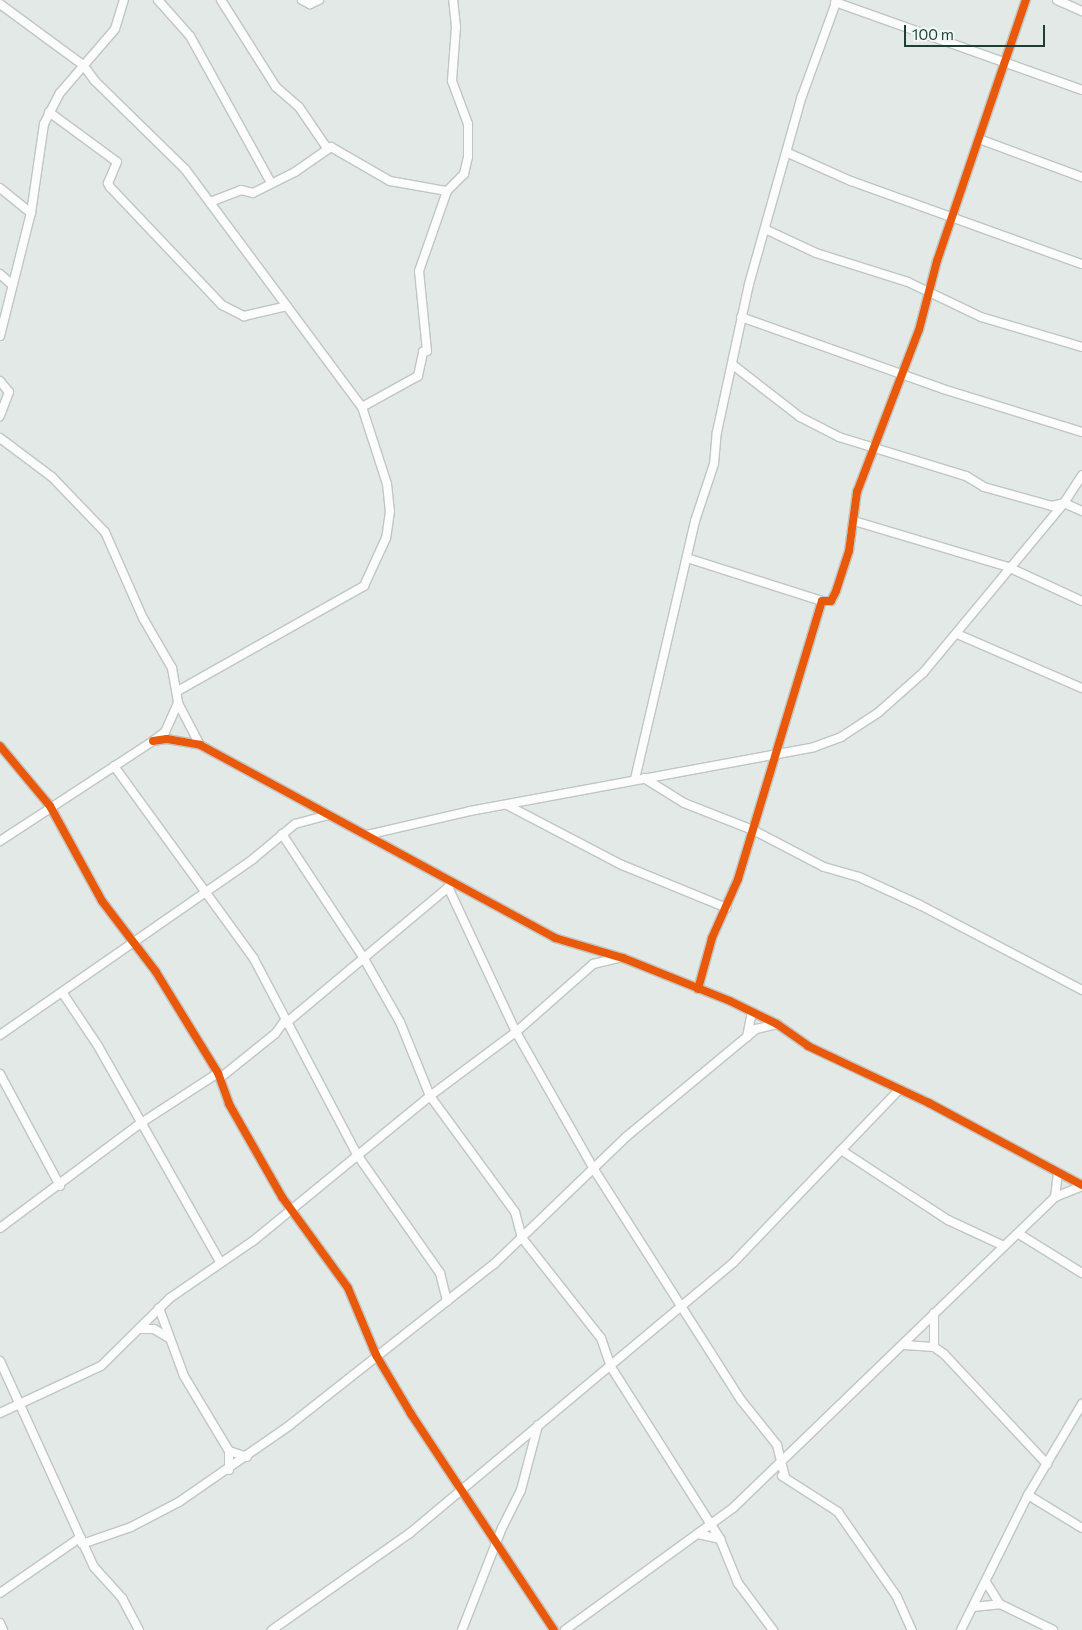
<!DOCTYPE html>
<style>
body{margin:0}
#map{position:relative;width:1082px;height:1630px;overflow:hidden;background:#e2e9e6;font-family:Commissioner,sans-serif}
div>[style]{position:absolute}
.roads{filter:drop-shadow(1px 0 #bfc6c3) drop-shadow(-1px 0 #bfc6c3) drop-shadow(0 1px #bfc6c3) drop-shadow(0 -1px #bfc6c3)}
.street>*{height:8px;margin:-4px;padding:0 4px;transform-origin:4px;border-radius:4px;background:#fbfcfb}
.cycleway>*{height:8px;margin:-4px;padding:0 4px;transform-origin:4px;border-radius:4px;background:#e8590c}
span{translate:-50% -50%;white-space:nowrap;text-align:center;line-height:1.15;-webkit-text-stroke:4.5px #f0f8f4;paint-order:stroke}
.scale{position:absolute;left:904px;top:25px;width:141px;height:22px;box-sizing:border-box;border:2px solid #1e3e35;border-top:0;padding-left:6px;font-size:15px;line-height:18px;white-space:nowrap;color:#1e3e35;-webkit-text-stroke:4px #f0f8f4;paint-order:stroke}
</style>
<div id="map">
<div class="roads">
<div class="street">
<div style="left:158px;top:0;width:48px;rotate:48.4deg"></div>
<div style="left:190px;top:36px;width:166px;rotate:61.1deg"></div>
<div style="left:221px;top:0;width:103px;rotate:57.7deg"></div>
<div style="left:276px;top:87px;width:30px;rotate:41deg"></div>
<div style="left:299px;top:107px;width:50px;rotate:55.7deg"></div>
<div style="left:302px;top:0;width:9px;rotate:27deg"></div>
<div style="left:310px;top:4px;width:10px;rotate:-24deg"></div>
<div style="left:1057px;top:0;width:27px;rotate:24deg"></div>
<div style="left:835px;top:2px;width:262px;rotate:19.6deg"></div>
<div style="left:0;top:4px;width:103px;rotate:36.3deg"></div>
<div style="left:83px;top:65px;width:20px;rotate:53deg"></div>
<div style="left:95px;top:81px;width:126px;rotate:44.4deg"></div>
<div style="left:185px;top:169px;width:297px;rotate:53.4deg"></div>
<div style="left:362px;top:407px;width:81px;rotate:72deg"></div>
<div style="left:387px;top:484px;width:27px;rotate:84deg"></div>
<div style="left:390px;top:511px;width:27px;rotate:98deg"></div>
<div style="left:386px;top:538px;width:53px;rotate:114.6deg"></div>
<div style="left:364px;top:586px;width:214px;rotate:150.6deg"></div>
<div style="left:49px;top:112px;width:84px;rotate:36.3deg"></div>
<div style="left:117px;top:162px;width:23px;rotate:113deg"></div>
<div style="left:108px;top:183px;width:4px;rotate:63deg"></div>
<div style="left:110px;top:187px;width:163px;rotate:46.5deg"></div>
<div style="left:222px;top:305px;width:25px;rotate:27deg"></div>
<div style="left:244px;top:316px;width:44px;rotate:-13.1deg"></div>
<div style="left:979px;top:139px;width:110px;rotate:20.3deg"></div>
<div style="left:788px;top:153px;width:69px;rotate:24deg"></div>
<div style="left:851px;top:181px;width:245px;rotate:19.8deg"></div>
<div style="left:0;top:188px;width:40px;rotate:39deg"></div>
<div style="left:210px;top:202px;width:33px;rotate:-21deg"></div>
<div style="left:241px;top:190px;width:12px;rotate:14deg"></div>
<div style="left:253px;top:193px;width:47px;rotate:-26.6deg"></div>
<div style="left:295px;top:172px;width:44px;rotate:-34.8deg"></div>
<div style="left:331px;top:147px;width:68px;rotate:30deg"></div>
<div style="left:390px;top:181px;width:58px;rotate:10deg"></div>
<div style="left:767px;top:230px;width:54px;rotate:25.1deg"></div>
<div style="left:816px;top:253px;width:96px;rotate:17.5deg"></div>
<div style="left:908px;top:282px;width:81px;rotate:25.6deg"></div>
<div style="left:981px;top:317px;width:105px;rotate:16.5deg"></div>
<div style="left:0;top:274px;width:15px;rotate:42deg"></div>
<div style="left:741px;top:317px;width:214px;rotate:19.6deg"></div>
<div style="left:943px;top:389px;width:145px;rotate:17.2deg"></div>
<div style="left:0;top:336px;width:127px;rotate:-75.9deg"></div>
<div style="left:31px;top:213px;width:90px;rotate:-81.7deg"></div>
<div style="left:44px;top:124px;width:35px;rotate:-63deg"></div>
<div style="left:60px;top:93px;width:84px;rotate:-49.3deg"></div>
<div style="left:115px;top:29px;width:30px;rotate:-73deg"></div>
<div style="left:733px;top:365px;width:85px;rotate:37.8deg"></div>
<div style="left:800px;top:417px;width:44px;rotate:27.1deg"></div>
<div style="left:839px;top:437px;width:133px;rotate:17.1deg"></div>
<div style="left:966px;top:476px;width:21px;rotate:31deg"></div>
<div style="left:984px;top:487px;width:71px;rotate:15.6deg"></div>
<div style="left:1052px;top:506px;width:12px;rotate:-14deg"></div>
<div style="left:1064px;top:503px;width:20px;rotate:24deg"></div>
<div style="left:0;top:381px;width:14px;rotate:51deg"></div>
<div style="left:9px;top:392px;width:26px;rotate:111deg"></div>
<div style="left:362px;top:407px;width:64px;rotate:-29deg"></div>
<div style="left:418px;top:376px;width:25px;rotate:-78deg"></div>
<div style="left:423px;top:352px;width:4px;rotate:-14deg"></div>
<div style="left:427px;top:351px;width:80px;rotate:-95.7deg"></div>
<div style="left:419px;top:271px;width:85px;rotate:-70.7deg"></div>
<div style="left:447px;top:191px;width:24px;rotate:-45deg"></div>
<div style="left:464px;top:174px;width:17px;rotate:-77deg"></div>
<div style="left:468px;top:157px;width:33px;rotate:-90deg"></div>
<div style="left:468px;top:124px;width:46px;rotate:-110.4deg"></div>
<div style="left:452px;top:81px;width:54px;rotate:-85.8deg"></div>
<div style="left:456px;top:27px;width:27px;rotate:-96deg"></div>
<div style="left:0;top:438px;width:65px;rotate:36.9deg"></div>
<div style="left:52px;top:477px;width:76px;rotate:46.1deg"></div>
<div style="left:105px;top:532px;width:94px;rotate:66.2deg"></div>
<div style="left:143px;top:618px;width:58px;rotate:59.9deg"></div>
<div style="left:172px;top:668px;width:36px;rotate:80deg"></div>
<div style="left:178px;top:703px;width:32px;rotate:114deg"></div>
<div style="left:165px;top:732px;width:15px;rotate:143deg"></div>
<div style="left:153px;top:741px;width:183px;rotate:146.8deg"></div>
<div style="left:854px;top:521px;width:161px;rotate:16.6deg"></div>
<div style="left:1008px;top:567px;width:81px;rotate:24.7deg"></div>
<div style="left:687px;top:558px;width:142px;rotate:17.7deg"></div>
<div style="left:957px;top:634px;width:136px;rotate:23.4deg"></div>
<div style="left:178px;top:703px;width:47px;rotate:62.4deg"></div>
<div style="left:153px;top:741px;width:14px;rotate:-8deg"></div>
<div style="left:167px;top:739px;width:34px;rotate:10deg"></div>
<div style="left:200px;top:745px;width:404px;rotate:28.5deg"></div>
<div style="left:555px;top:938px;width:71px;rotate:16.4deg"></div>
<div style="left:623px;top:958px;width:115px;rotate:21.9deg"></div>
<div style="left:730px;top:1001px;width:52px;rotate:26.1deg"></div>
<div style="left:777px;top:1024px;width:38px;rotate:35deg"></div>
<div style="left:808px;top:1046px;width:134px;rotate:25.2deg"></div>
<div style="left:929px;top:1103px;width:174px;rotate:28.2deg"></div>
<div style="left:0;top:746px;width:78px;rotate:50.2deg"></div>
<div style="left:50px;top:806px;width:108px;rotate:61.3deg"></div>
<div style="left:102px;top:901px;width:89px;rotate:52.7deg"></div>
<div style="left:156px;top:972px;width:119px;rotate:58.5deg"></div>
<div style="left:218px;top:1073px;width:33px;rotate:70deg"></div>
<div style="left:229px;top:1104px;width:107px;rotate:60.3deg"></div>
<div style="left:282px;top:1197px;width:112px;rotate:54deg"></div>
<div style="left:348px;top:1288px;width:73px;rotate:67.3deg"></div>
<div style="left:376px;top:1355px;width:69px;rotate:59.3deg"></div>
<div style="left:411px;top:1414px;width:259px;rotate:56.5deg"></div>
<div style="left:114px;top:766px;width:238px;rotate:54deg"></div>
<div style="left:254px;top:959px;width:223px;rotate:62.2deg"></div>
<div style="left:358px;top:1156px;width:143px;rotate:55deg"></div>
<div style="left:440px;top:1273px;width:29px;rotate:76deg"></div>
<div style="left:644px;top:778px;width:47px;rotate:32deg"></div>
<div style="left:684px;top:803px;width:74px;rotate:21.4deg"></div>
<div style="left:753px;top:830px;width:80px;rotate:27.5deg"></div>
<div style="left:824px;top:867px;width:36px;rotate:16deg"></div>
<div style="left:859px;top:877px;width:67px;rotate:24.7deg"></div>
<div style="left:920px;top:905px;width:183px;rotate:27.7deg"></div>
<div style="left:635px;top:779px;width:265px;rotate:-76.9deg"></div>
<div style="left:695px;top:521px;width:60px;rotate:-71.6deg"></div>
<div style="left:714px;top:464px;width:32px;rotate:-85deg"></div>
<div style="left:717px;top:432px;width:151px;rotate:-77.8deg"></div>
<div style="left:749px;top:284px;width:195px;rotate:-74.3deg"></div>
<div style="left:802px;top:96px;width:102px;rotate:-70deg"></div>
<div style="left:507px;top:805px;width:130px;rotate:27.6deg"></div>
<div style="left:622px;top:865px;width:113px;rotate:22.3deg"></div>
<div style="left:282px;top:834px;width:147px;rotate:56.6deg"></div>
<div style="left:363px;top:957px;width:75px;rotate:60.4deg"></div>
<div style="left:400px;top:1022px;width:80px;rotate:67.9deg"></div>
<div style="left:430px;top:1096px;width:144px;rotate:53.8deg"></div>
<div style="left:515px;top:1212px;width:27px;rotate:75deg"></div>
<div style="left:522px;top:1238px;width:127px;rotate:51.7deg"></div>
<div style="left:601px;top:1338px;width:31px;rotate:71deg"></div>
<div style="left:611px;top:1367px;width:204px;rotate:57.6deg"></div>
<div style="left:720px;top:1539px;width:48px;rotate:67.8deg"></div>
<div style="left:738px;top:1583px;width:59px;rotate:53.3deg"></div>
<div style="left:367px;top:835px;width:106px;rotate:-13.1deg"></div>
<div style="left:470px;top:811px;width:350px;rotate:-10.5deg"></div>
<div style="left:814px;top:747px;width:29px;rotate:-20deg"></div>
<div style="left:841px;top:737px;width:45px;rotate:-33.3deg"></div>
<div style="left:879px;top:712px;width:59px;rotate:-41.6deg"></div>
<div style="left:923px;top:673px;width:221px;rotate:-50.3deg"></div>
<div style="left:1064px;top:503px;width:33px;rotate:-57deg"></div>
<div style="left:448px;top:887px;width:160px;rotate:64.9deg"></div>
<div style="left:516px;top:1032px;width:160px;rotate:60.4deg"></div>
<div style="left:595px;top:1171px;width:272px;rotate:57.5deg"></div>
<div style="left:741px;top:1400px;width:58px;rotate:51.3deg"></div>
<div style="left:777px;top:1445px;width:33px;rotate:76deg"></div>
<div style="left:698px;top:989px;width:53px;rotate:-74.6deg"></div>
<div style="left:712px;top:938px;width:64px;rotate:-66.2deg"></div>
<div style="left:738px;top:879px;width:290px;rotate:-73.2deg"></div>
<div style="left:822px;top:601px;width:9px"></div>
<div style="left:831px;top:601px;width:11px;rotate:-63deg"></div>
<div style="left:836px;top:591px;width:42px;rotate:-72deg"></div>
<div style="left:849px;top:551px;width:60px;rotate:-82.3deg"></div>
<div style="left:857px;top:492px;width:173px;rotate:-69.1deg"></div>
<div style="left:919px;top:330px;width:71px;rotate:-75.4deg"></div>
<div style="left:937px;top:261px;width:276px;rotate:-71.2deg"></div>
<div style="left:64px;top:995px;width:61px;rotate:56.3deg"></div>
<div style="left:98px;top:1046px;width:249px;rotate:60.5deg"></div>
<div style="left:286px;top:1023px;width:215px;rotate:-39.9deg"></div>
<div style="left:0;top:1035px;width:308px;rotate:-34.8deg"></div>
<div style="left:253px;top:859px;width:55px;rotate:-39.8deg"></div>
<div style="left:295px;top:824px;width:31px;rotate:-15deg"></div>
<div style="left:747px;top:1037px;width:25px;rotate:-79deg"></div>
<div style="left:0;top:1074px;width:127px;rotate:61.8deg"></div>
<div style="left:220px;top:1078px;width:70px;rotate:-38.7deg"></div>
<div style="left:275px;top:1034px;width:17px;rotate:-54deg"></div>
<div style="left:841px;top:1150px;width:128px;rotate:33.2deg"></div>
<div style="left:948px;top:1220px;width:62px;rotate:24.9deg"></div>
<div style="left:1055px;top:1197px;width:24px;rotate:-83deg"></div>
<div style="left:0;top:1228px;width:176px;rotate:-36.7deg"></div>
<div style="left:141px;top:1123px;width:92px;rotate:-33deg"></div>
<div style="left:1019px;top:1234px;width:74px;rotate:31.8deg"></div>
<div style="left:159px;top:1308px;width:72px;rotate:69.8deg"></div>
<div style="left:184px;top:1376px;width:87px;rotate:59deg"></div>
<div style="left:229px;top:1451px;width:19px;rotate:90deg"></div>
<div style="left:139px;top:1329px;width:15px"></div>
<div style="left:154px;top:1329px;width:17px;rotate:31deg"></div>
<div style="left:904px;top:1345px;width:30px;rotate:4deg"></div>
<div style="left:934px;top:1347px;width:12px;rotate:35deg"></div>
<div style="left:944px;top:1354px;width:151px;rotate:46.9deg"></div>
<div style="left:934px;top:1347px;width:34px;rotate:-90deg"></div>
<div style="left:0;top:1361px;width:226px;rotate:65.5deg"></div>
<div style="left:94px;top:1567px;width:42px;rotate:47.9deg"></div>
<div style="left:122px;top:1598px;width:36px;rotate:62deg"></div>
<div style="left:0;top:1413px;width:111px;rotate:-25deg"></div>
<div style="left:101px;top:1366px;width:97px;rotate:-44.6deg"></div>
<div style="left:170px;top:1298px;width:101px;rotate:-34.5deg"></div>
<div style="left:253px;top:1241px;width:229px;rotate:-39.3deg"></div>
<div style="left:430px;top:1096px;width:107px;rotate:-36.7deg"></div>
<div style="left:516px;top:1032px;width:103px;rotate:-41.4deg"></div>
<div style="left:593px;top:964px;width:27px;rotate:-13deg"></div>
<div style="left:229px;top:1451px;width:19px;rotate:18deg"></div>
<div style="left:782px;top:1476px;width:67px;rotate:32.7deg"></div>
<div style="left:838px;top:1512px;width:103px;rotate:55.2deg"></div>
<div style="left:897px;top:1597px;width:36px;rotate:66deg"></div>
<div style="left:1028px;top:1495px;width:63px;rotate:31.4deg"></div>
<div style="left:698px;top:1534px;width:23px;rotate:13deg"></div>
<div style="left:82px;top:1544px;width:52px;rotate:-19.1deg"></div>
<div style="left:131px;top:1527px;width:54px;rotate:-27.5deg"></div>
<div style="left:179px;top:1502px;width:135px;rotate:-34.7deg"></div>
<div style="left:290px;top:1425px;width:260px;rotate:-38.3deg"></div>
<div style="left:494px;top:1264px;width:183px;rotate:-43.9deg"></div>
<div style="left:626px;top:1137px;width:169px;rotate:-39.7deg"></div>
<div style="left:756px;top:1029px;width:22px;rotate:-13deg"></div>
<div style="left:986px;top:1582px;width:26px;rotate:58deg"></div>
<div style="left:1000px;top:1604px;width:59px;rotate:26.1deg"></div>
<div style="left:0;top:1593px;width:98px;rotate:-34.7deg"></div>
<div style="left:973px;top:1607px;width:27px;rotate:-6deg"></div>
<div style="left:0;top:1623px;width:8px;rotate:67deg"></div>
<div style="left:272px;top:1630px;width:169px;rotate:-35.1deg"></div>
<div style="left:410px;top:1533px;width:421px;rotate:-39.9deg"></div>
<div style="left:733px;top:1263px;width:240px;rotate:-46.2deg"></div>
<div style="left:462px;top:1630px;width:110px;rotate:-68.6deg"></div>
<div style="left:502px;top:1528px;width:42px;rotate:-63.4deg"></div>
<div style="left:521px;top:1490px;width:67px;rotate:-75.3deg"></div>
<div style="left:565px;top:1630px;width:208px;rotate:-36deg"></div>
<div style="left:733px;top:1508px;width:448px;rotate:-44deg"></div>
<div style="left:1055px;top:1197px;width:29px;rotate:-22deg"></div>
<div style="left:961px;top:1630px;width:151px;rotate:-63.6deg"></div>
<div style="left:1028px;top:1495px;width:106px;rotate:-59.3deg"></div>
</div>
</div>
<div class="cycleway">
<div style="left:153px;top:741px;width:14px;rotate:-8deg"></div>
<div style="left:167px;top:739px;width:34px;rotate:10deg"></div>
<div style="left:200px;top:745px;width:404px;rotate:28.5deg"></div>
<div style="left:555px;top:938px;width:71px;rotate:16.4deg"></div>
<div style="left:623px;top:958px;width:115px;rotate:21.9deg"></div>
<div style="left:730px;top:1001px;width:52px;rotate:26.1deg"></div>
<div style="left:777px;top:1024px;width:38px;rotate:35deg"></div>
<div style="left:808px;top:1046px;width:134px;rotate:25.2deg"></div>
<div style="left:929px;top:1103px;width:174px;rotate:28.2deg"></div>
<div style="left:0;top:746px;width:78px;rotate:50.2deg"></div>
<div style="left:50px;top:806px;width:108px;rotate:61.3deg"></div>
<div style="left:102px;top:901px;width:89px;rotate:52.7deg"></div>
<div style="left:156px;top:972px;width:119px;rotate:58.5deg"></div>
<div style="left:218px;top:1073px;width:33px;rotate:70deg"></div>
<div style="left:229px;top:1104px;width:107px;rotate:60.3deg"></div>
<div style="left:282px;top:1197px;width:112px;rotate:54deg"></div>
<div style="left:348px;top:1288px;width:73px;rotate:67.3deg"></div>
<div style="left:376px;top:1355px;width:69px;rotate:59.3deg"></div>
<div style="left:411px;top:1414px;width:259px;rotate:56.5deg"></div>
<div style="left:698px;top:989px;width:53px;rotate:-74.6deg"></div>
<div style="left:712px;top:938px;width:64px;rotate:-66.2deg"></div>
<div style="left:738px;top:879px;width:290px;rotate:-73.2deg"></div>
<div style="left:822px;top:601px;width:9px"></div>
<div style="left:831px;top:601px;width:11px;rotate:-63deg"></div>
<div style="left:836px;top:591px;width:42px;rotate:-72deg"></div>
<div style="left:849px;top:551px;width:60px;rotate:-82.3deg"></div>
<div style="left:857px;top:492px;width:173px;rotate:-69.1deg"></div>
<div style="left:919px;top:330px;width:71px;rotate:-75.4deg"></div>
<div style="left:937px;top:261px;width:276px;rotate:-71.2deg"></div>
</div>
<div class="scale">100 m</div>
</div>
